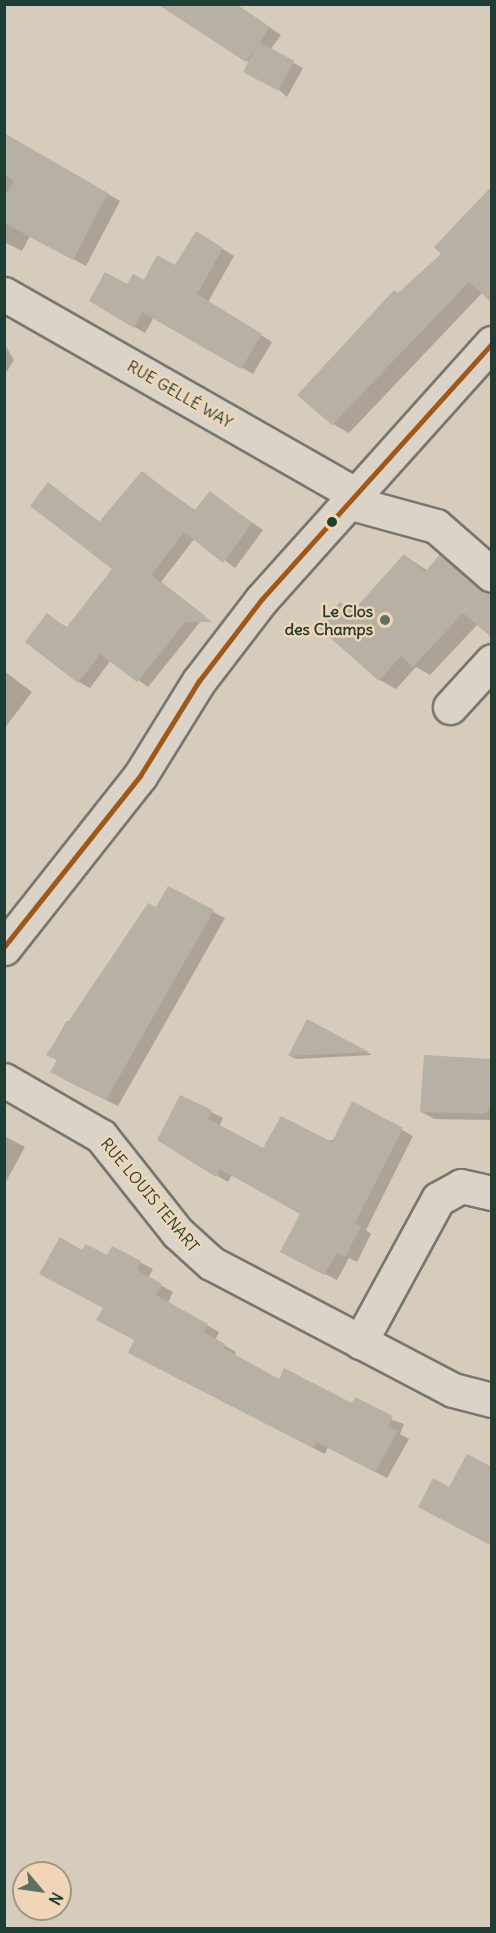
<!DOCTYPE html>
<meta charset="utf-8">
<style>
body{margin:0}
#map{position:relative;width:496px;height:1933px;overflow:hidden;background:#d7cbbb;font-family:Delius,sans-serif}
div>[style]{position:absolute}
.shadow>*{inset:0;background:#0003}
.building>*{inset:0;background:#b7b0a4;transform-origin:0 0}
.roads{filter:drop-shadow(2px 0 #77776f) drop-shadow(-2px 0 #77776f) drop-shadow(0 2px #77776f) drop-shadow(0 -2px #77776f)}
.minor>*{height:33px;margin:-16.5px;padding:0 16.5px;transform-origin:16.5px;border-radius:16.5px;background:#dcd3c8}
.bus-1>*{height:4.5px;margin:-2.25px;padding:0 2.25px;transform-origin:2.25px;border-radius:2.25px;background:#9f5818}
.dots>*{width:16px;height:16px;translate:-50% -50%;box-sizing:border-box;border:3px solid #f0d6b7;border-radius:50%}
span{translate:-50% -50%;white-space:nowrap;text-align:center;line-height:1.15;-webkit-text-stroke:5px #f0d6b7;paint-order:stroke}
.street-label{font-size:16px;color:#1f3d34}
.poi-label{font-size:16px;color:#1f3d34;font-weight:700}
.right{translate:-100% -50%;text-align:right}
.frame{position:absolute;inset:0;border:6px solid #1f3d34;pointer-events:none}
.north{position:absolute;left:12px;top:1861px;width:60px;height:60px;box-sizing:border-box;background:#f0d6b7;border:2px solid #9c9983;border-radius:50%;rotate:119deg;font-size:16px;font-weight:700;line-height:24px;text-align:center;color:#1f3d34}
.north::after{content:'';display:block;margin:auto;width:21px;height:27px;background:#5f6f63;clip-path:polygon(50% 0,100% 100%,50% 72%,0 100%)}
</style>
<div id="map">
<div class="shadow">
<div style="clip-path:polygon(235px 4px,281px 35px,270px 50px,303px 68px,287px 97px,250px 63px,197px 28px)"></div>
<div style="clip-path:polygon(10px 138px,120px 201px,86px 266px,30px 236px,22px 251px,4px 242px,4px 148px)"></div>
<div style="clip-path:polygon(492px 209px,483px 292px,349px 433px,333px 424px,398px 294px)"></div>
<div style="clip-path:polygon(207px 239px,234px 256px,208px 302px,272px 342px,253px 374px,154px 317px,145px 333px,91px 301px,175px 267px)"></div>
<div style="clip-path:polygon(4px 343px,14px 360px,4px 376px)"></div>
<div style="clip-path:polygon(142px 473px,196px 511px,210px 493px,263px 530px,235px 568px,195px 538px,161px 582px,205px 616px,148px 687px,111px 660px,90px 688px,79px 682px,47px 615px,68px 628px,115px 568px,48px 484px,100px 522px)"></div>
<div style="clip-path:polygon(405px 556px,428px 571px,440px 556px,492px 596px,478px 624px,430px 675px,416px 667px,396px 689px,380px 680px,341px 603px,355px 612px)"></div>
<div style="clip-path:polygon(4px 671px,32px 692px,4px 729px)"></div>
<div style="clip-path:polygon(157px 909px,213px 912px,225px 918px,118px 1106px,63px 1079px,58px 1060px,48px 1054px,67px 1021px,76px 1021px)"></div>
<div style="clip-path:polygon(308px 1021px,372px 1055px,296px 1059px,290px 1056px)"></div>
<div style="clip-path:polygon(492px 1061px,492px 1120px,434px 1119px,422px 1112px)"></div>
<div style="clip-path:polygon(211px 1112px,223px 1118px,219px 1127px,264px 1150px,402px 1130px,413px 1136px,366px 1230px,371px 1234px,357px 1262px,349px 1258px,337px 1280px,294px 1258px,302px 1213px,232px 1175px,228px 1182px,159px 1140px)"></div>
<div style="clip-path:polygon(4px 1136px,25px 1147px,4px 1185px)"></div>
<div style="clip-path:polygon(113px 1248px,153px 1269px,148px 1278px,173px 1292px,168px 1303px,219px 1332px,215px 1340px,236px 1352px,234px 1356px,280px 1381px,404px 1424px,400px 1434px,409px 1439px,387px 1478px,328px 1447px,325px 1454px,142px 1359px,136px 1340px,104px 1308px,83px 1252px,108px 1257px)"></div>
</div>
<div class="building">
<div style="clip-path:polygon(157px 4px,236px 4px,270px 27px,246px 62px)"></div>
<div style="left:259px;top:42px;width:40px;height:34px;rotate:28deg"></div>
<div style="clip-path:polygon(4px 133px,108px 193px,73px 260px,4px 223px,4px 198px,14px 181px,4px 175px)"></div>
<div style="clip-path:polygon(492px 186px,492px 303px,469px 282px,332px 425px,297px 395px,394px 290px,398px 293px,441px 254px,434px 247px)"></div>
<div style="clip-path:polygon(196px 231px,223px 248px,197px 294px,262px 334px,241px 369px,142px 312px,134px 328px,89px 301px,105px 272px,127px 284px,133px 274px,144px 280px,157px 255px,175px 265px)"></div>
<div style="clip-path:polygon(142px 471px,194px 511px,210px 491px,252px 523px,223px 563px,184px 532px,151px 575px,212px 622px,185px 622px,137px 682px,100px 654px,78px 683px,25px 642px,47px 613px,66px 628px,112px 569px,30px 506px,48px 482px,99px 522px)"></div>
<div style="clip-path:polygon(404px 554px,425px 572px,440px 554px,492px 593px,492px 638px,463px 613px,413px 667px,401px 656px,379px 681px,318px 627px,340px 602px,352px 612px)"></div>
<div style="clip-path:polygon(168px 886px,214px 910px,106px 1100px,50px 1072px,57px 1060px,46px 1055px,148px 903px,156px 907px)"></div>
<div style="clip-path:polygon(307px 1019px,369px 1052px,288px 1056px)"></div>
<div style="clip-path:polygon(424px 1055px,492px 1059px,492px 1108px,485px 1114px,420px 1112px)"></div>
<div style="clip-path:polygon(180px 1095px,212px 1110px,208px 1119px,263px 1148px,281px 1116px,332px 1142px,352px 1101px,403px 1128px,355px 1223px,361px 1226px,345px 1257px,337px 1253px,324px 1275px,280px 1252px,300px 1214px,220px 1169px,216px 1177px,157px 1140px)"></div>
<div style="clip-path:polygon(60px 1237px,82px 1250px,86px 1244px,107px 1255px,112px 1246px,141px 1261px,137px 1270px,162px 1284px,156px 1295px,208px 1324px,204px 1332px,225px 1344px,223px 1348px,279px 1379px,284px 1368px,352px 1403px,355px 1397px,393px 1416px,388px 1426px,398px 1431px,375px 1472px,316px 1442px,313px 1448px,128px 1353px,134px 1340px,96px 1320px,103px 1308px,39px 1274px)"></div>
<div style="clip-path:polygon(467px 1454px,492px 1467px,492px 1546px,418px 1507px,433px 1478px,449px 1487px)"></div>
</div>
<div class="roads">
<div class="minor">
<div style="left:4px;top:294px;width:404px;rotate:29.7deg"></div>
<div style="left:348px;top:502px;width:91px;rotate:15.3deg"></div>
<div style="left:436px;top:526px;width:74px;rotate:41.2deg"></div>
<div style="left:450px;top:707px;width:62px;rotate:-47.6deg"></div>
<div style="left:4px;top:948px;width:219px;rotate:-51.7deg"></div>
<div style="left:140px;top:776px;width:112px;rotate:-58.2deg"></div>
<div style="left:199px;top:681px;width:103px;rotate:-52.5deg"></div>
<div style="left:262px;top:599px;width:344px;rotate:-48.1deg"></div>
<div style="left:4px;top:1080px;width:112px;rotate:30deg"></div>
<div style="left:101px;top:1136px;width:124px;rotate:51.6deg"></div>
<div style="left:178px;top:1233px;width:45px;rotate:42.3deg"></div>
<div style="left:211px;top:1263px;width:273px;rotate:27.7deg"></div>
<div style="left:453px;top:1390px;width:40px;rotate:14.4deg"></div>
<div style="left:360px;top:1342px;width:163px;rotate:-61.4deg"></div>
<div style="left:438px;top:1199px;width:26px;rotate:-29deg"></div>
<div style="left:461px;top:1186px;width:32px;rotate:13deg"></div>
</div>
</div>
<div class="bus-1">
<div style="left:4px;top:947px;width:218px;rotate:-51.5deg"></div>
<div style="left:140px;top:776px;width:112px;rotate:-58.2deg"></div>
<div style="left:199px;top:681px;width:103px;rotate:-52.5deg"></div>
<div style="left:262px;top:599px;width:343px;rotate:-48deg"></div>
</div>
<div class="dots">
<div style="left:332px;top:522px;background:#1f3d34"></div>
<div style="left:385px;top:620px;background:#5f6f63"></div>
</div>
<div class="street-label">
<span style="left:180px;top:394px;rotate:30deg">RUE GELLÉ WAY</span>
<span style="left:150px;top:1195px;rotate:50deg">RUE LOUIS TENART</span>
</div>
<div class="poi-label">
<span class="right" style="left:373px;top:620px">Le Clos<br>des Champs</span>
</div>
<div class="frame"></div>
<div class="north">N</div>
</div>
